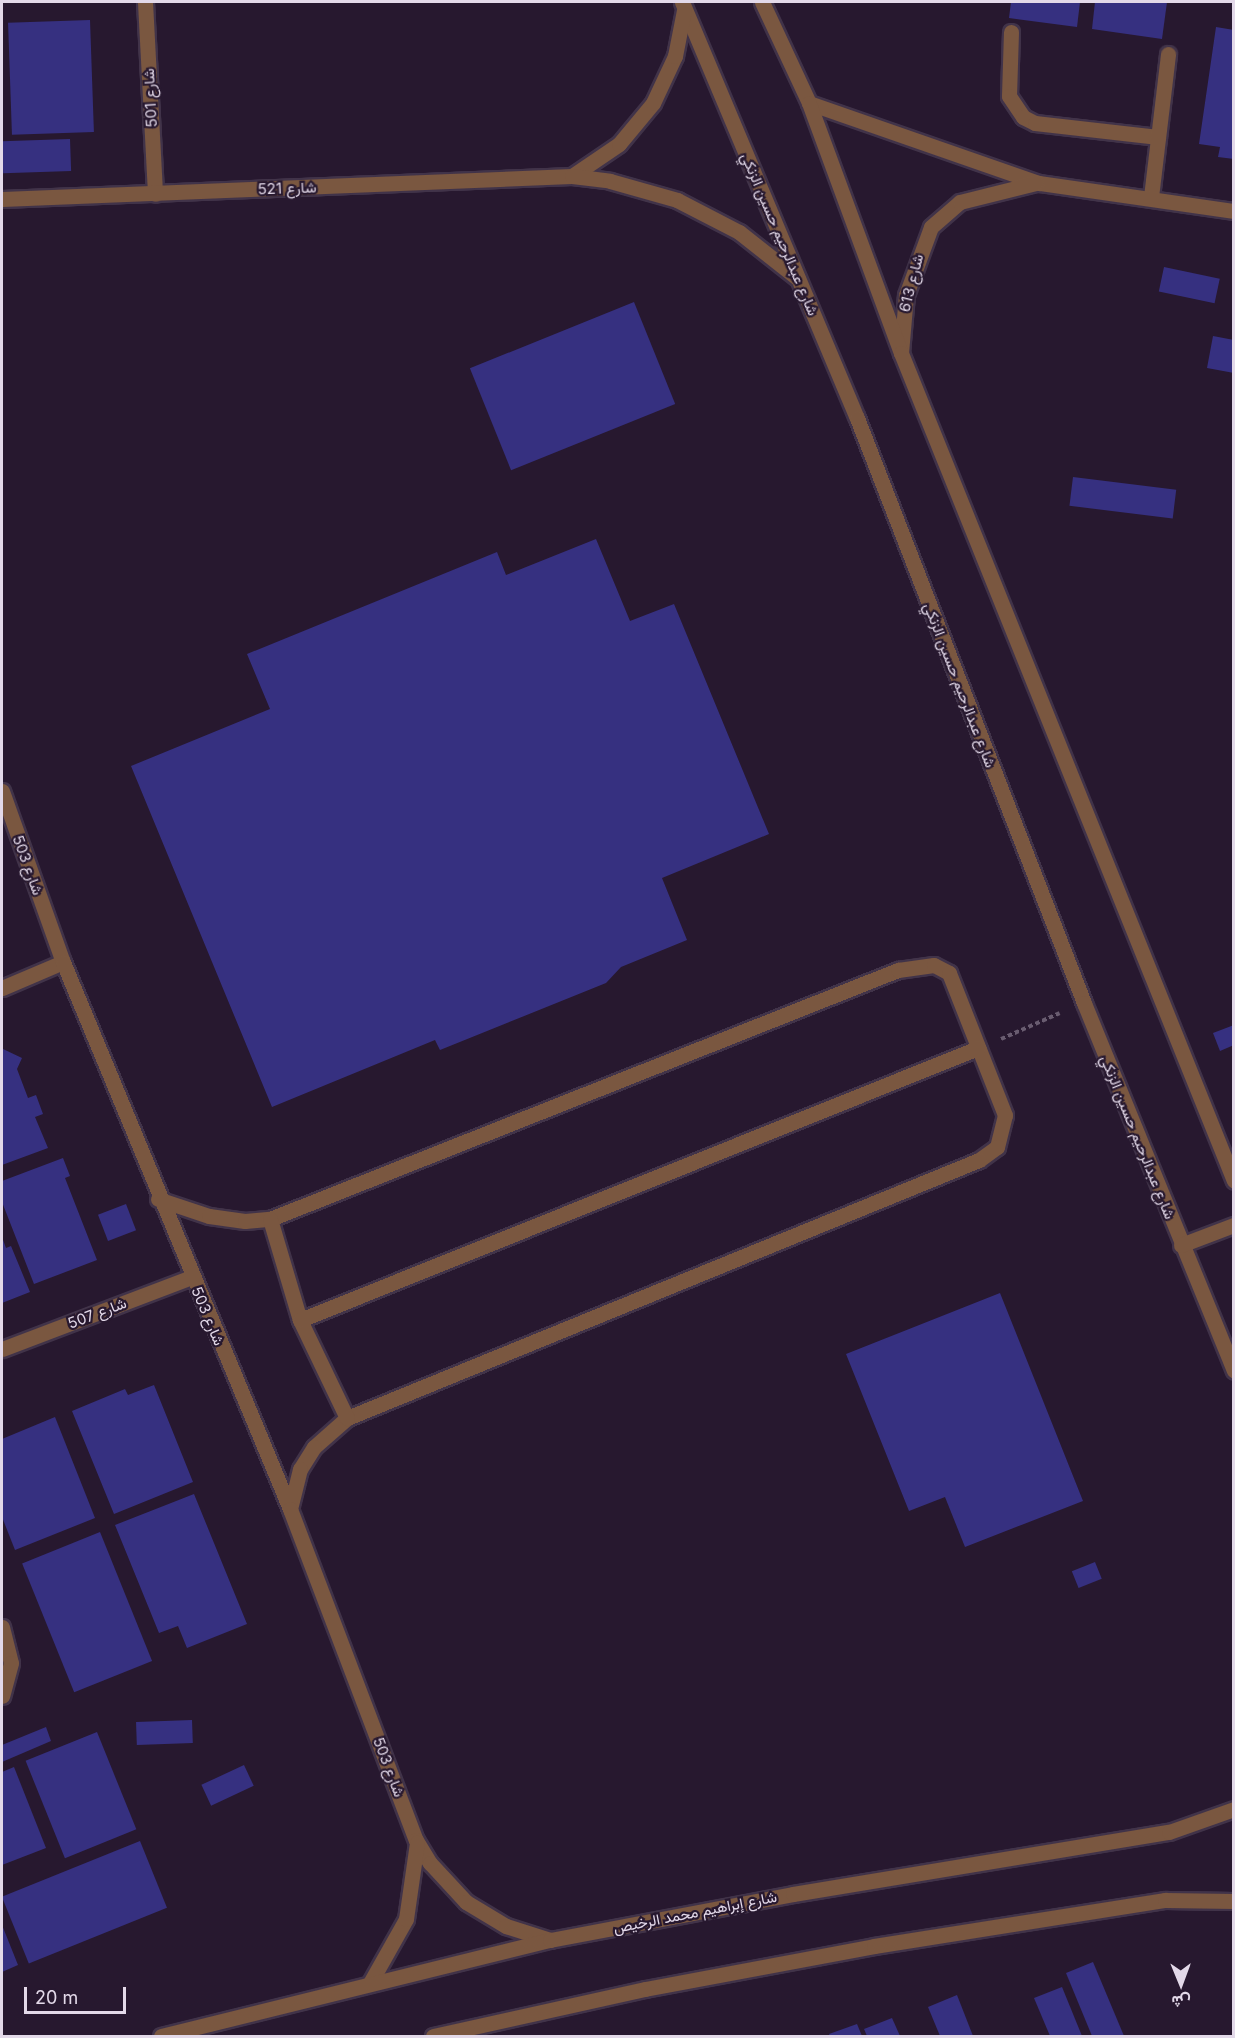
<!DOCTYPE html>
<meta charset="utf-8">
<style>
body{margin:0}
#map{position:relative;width:1235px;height:2038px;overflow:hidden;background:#27182f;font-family:Inter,Vazirmatn,sans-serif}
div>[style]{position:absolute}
.building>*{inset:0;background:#363080;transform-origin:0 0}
.path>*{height:4px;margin-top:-2px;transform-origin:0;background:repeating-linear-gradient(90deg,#695c70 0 4.5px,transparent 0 7.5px)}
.roads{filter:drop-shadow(2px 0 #413349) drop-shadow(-2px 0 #413349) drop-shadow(0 2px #413349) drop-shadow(0 -2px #413349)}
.service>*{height:15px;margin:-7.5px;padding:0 7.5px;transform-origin:7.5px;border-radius:7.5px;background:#7a5740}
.minor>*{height:15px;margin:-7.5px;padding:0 7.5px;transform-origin:7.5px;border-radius:7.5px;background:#7a5740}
.tertiary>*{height:15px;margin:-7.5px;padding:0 7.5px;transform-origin:7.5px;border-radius:7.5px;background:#7a5740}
span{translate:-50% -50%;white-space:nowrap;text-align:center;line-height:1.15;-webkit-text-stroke:4.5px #27182f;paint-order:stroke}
.street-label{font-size:15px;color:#e3d9e9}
.frame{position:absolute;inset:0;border:3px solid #e3d9e9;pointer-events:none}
.north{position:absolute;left:1151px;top:1954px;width:60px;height:60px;-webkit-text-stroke:4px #27182f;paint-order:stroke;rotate:179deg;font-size:16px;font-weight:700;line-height:24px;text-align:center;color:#e3d9e9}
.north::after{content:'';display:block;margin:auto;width:21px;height:27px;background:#e3d9e9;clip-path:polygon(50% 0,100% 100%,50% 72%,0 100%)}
.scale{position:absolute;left:24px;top:1987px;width:102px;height:27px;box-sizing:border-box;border:3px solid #e3d9e9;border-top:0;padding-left:8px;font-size:18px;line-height:21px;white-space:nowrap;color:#e3d9e9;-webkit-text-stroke:4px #27182f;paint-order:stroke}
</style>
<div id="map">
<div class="building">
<div style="clip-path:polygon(1011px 2px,1080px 2px,1077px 27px,1009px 18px)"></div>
<div style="clip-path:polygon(1095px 2px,1167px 2px,1162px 39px,1092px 29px)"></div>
<div style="left:90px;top:20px;width:112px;height:82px;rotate:88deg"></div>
<div style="clip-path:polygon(1216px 27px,1234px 30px,1234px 159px,1218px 157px,1220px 147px,1199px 144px)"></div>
<div style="left:70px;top:139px;width:32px;height:68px;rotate:88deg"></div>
<div style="left:1164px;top:267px;width:57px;height:25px;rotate:12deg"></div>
<div style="left:634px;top:302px;width:110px;height:177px;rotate:68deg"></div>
<div style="clip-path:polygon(1213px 336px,1234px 340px,1234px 373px,1207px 368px)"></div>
<div style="left:1073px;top:477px;width:104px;height:29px;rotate:7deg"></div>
<div style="clip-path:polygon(596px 539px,630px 621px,674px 604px,769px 834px,662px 878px,687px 940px,621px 967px,606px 983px,440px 1050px,435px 1040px,272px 1107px,131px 766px,270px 709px,247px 654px,497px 552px,506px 575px)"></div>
<div style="clip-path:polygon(1234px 1025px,1234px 1045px,1220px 1051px,1213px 1033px)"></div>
<div style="clip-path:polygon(3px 1049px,22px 1058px,17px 1069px,28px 1098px,36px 1095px,43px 1114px,35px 1117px,48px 1148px,2px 1165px)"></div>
<div style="clip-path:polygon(63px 1158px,70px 1176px,65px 1178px,97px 1260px,34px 1284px,2px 1202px,2px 1181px)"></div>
<div style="left:126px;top:1204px;width:28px;height:30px;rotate:69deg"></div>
<div style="clip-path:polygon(2px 1237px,6px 1248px,11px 1246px,30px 1292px,2px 1303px)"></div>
<div style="clip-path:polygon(1000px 1293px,1083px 1501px,965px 1547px,945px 1497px,909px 1511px,846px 1354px)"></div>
<div style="clip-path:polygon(154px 1385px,193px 1482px,114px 1514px,72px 1411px,125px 1389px,128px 1395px)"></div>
<div style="clip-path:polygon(55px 1417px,95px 1518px,15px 1550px,2px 1517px,2px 1439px)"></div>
<div style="clip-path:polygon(194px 1494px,247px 1624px,187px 1648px,178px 1626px,159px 1633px,115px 1525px)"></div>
<div style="left:100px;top:1532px;width:139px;height:84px;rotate:68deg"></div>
<div style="left:1095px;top:1562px;width:18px;height:25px;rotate:68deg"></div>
<div style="left:192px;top:1720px;width:23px;height:56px;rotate:88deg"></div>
<div style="clip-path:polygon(46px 1727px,51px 1741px,2px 1762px,2px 1745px)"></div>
<div style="left:97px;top:1732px;width:105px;height:77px;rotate:68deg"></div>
<div style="left:244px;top:1765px;width:23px;height:47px;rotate:65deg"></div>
<div style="clip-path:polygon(14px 1767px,46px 1848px,2px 1865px,2px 1772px)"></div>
<div style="left:140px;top:1841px;width:72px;height:149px;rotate:68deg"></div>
<div style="clip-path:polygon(2px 1925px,18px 1965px,2px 1972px)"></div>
<div style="clip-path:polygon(1093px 1962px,1124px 2036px,1092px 2036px,1066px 1973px)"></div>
<div style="clip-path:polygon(1062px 1987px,1082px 2036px,1050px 2036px,1034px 1998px)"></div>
<div style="clip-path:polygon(957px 1995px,973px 2036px,940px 2036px,928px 2007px)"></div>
<div style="clip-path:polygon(892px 2018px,900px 2036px,867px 2036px,864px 2029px)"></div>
<div style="clip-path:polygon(857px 2024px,862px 2036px,830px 2036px,829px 2034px)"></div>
</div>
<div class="path">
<div style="left:1001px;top:1039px;width:64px;rotate:-23.8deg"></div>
</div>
<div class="roads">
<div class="service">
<div style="left:1011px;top:32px;width:64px;rotate:91.8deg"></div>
<div style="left:1009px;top:96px;width:25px;rotate:56deg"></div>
<div style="left:1023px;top:117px;width:13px;rotate:27deg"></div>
<div style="left:1035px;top:123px;width:124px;rotate:6.5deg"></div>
<div style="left:1151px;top:197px;width:144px;rotate:-83.2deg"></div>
<div style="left:158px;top:1199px;width:54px;rotate:18.4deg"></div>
<div style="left:209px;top:1216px;width:36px;rotate:8deg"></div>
<div style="left:245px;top:1221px;width:25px;rotate:-5deg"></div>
<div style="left:270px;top:1219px;width:676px;rotate:-21.63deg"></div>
<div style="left:898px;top:970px;width:36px;rotate:-8deg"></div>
<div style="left:934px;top:965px;width:17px;rotate:28deg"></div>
<div style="left:949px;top:973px;width:153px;rotate:68.5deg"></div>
<div style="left:1005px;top:1115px;width:33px;rotate:104deg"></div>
<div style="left:997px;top:1147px;width:22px;rotate:144deg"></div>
<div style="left:979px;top:1160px;width:683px;rotate:157.79deg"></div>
<div style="left:347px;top:1418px;width:44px;rotate:138.7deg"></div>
<div style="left:314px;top:1447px;width:26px;rotate:122deg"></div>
<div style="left:300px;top:1469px;width:41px;rotate:104deg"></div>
<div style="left:270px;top:1219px;width:105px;rotate:73.5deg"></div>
<div style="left:300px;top:1320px;width:109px;rotate:64.4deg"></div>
<div style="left:300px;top:1320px;width:731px;rotate:-21.86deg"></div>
</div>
<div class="minor">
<div style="left:145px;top:2px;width:192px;rotate:87deg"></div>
<div style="left:809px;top:103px;width:244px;rotate:19.2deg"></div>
<div style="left:1039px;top:183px;width:197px;rotate:8.2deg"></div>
<div style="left:901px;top:353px;width:58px;rotate:-85.1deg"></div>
<div style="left:906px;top:295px;width:72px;rotate:-69.8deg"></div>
<div style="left:931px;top:227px;width:38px;rotate:-41deg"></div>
<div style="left:960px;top:202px;width:78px;rotate:-14deg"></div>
<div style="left:2px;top:988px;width:66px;rotate:-23.1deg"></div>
<div style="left:2px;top:1349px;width:203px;rotate:-20.8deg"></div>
<div style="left:2px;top:1627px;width:37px;rotate:76deg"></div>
<div style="left:11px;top:1663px;width:34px;rotate:105deg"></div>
</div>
<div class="tertiary">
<div style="left:682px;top:2px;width:451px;rotate:67.2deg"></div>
<div style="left:857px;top:418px;width:627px;rotate:68.79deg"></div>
<div style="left:1084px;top:1003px;width:397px;rotate:67.8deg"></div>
<div style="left:762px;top:2px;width:111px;rotate:65deg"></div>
<div style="left:809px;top:103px;width:266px;rotate:69.8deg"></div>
<div style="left:901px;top:353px;width:892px;rotate:68.09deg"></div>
<div style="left:572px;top:176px;width:57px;rotate:-34.2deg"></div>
<div style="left:619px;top:144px;width:53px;rotate:-50.3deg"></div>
<div style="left:653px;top:103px;width:52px;rotate:-64.9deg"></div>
<div style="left:675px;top:56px;width:47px;rotate:-78.9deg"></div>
<div style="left:2px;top:199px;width:570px;rotate:-2.31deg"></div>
<div style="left:572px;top:176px;width:38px;rotate:7deg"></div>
<div style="left:610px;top:181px;width:70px;rotate:15.8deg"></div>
<div style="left:677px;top:200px;width:70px;rotate:27.3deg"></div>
<div style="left:739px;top:232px;width:73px;rotate:38.3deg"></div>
<div style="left:2px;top:791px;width:182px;rotate:70.4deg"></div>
<div style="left:63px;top:962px;width:592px;rotate:67.46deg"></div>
<div style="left:290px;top:1509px;width:354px;rotate:69.2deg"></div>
<div style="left:416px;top:1840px;width:27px;rotate:59deg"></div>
<div style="left:430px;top:1863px;width:53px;rotate:47.3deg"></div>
<div style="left:466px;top:1902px;width:47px;rotate:31deg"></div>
<div style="left:506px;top:1926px;width:46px;rotate:17.7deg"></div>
<div style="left:1181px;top:1245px;width:57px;rotate:-20.7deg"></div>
<div style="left:370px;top:1983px;width:73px;rotate:-60.6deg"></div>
<div style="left:406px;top:1919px;width:77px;rotate:-81.8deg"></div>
<div style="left:161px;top:2036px;width:401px;rotate:-13.9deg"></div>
<div style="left:550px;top:1940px;width:247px;rotate:-10.7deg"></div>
<div style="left:793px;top:1894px;width:381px;rotate:-9.4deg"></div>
<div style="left:1169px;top:1832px;width:69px;rotate:-19.5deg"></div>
<div style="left:433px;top:2036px;width:217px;rotate:-12.5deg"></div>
<div style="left:645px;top:1989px;width:233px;rotate:-10.6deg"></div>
<div style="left:874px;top:1946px;width:295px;rotate:-9deg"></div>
<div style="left:1165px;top:1900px;width:69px;rotate:0.8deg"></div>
</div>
</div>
<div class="street-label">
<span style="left:150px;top:98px;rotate:-93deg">شارع 501</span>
<span style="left:287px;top:188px;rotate:-2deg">شارع 521</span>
<span style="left:780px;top:234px;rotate:67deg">شارع عبدالرحيم حسين الزنكي</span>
<span style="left:911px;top:283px;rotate:-76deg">شارع 613</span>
<span style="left:960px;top:685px;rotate:69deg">شارع عبدالرحيم حسين الزنكي</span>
<span style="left:28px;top:865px;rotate:70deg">شارع 503</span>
<span style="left:1138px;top:1137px;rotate:68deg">شارع عبدالرحيم حسين الزنكي</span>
<span style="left:97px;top:1313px;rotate:-21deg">شارع 507</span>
<span style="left:208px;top:1316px;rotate:67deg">شارع 503</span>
<span style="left:389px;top:1767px;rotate:69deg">شارع 503</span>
<span style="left:695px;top:1912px;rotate:-11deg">شارع إبراهيم محمد الرخيص</span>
</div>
<div class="frame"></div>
<div class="north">ش</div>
<div class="scale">20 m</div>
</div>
